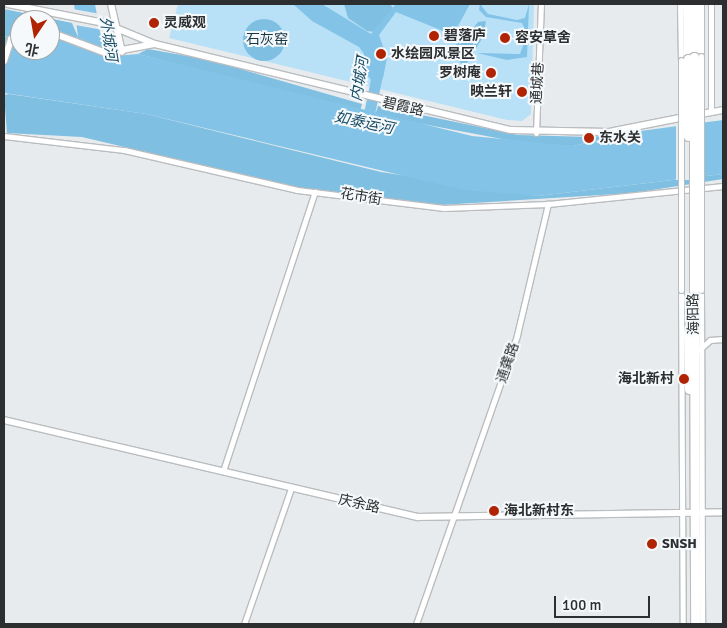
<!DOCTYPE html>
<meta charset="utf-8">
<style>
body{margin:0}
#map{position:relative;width:727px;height:628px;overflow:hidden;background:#e8ebed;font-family:Signika,"Noto Sans SC",sans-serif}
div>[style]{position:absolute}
.green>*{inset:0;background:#b8e1f8}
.forest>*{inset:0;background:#7ebfe2}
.round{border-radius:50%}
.water>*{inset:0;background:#82c3e7}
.pier>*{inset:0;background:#e8ebed;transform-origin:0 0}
.river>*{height:11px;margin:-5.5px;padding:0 5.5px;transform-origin:5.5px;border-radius:5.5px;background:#82c3e7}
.roads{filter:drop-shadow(1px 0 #babdbf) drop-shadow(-1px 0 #babdbf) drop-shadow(0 1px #babdbf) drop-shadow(0 -1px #babdbf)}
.minor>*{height:5px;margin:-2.5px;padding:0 2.5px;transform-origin:2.5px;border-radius:2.5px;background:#fff}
.tertiary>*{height:6px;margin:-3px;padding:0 3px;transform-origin:3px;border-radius:3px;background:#fff}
.primary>*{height:9px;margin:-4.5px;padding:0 4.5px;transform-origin:4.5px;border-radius:4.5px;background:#fff}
.bridges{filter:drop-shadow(1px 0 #babdbf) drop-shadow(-1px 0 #babdbf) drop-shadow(0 1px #babdbf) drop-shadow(0 -1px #babdbf)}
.minor-bridge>*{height:5px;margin:-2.5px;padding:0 2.5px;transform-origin:2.5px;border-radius:2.5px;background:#fff}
.primary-bridge>*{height:9px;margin:-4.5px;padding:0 4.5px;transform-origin:4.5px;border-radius:4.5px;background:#fff}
.dots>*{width:14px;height:14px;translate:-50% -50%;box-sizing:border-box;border:2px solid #f5f9fb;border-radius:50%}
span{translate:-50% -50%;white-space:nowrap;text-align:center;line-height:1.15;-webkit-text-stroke:4px #f5f9fb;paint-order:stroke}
.poi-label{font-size:14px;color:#2c2e2f;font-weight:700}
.left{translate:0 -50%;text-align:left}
.right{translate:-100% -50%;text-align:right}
.park-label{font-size:14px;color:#173545}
.street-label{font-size:14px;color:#2c2e2f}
.water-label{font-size:15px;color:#194d66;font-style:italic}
.frame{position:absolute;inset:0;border:5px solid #2c2e2f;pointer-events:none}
.north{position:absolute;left:10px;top:10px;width:50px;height:50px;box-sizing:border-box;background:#f5f9fb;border:1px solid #a5a8a9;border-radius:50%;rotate:192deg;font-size:14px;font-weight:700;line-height:20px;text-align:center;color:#2c2e2f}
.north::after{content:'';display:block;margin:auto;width:18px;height:22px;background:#b02404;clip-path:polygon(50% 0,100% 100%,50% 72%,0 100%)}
.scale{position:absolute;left:554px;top:596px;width:96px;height:22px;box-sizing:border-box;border:2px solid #2c2e2f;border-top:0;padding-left:6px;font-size:15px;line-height:18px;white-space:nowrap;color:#2c2e2f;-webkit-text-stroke:4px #f5f9fb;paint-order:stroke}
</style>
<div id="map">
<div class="green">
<div style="clip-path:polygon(178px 4px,534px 4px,531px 114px,522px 121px,507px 120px,169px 38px)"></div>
</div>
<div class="forest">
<div style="clip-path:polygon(344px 4px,390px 4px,393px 8px,375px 32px,367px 31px,348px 18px)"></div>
<div style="clip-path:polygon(4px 9px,72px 23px,78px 37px,50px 41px,50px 20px,20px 20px,20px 39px,4px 36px)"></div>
<div class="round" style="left:243px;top:19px;width:42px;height:42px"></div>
<div style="clip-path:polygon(486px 21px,483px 37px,465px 66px,445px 51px,464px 40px,478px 22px)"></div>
<div style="clip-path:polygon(148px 49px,209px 60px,362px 104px,360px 111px,138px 54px)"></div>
<div style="clip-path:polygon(9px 94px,146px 114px,381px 172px,538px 196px,723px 174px,723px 179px,633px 193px,440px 205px,298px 188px,82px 137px,7px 133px,4px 95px)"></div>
<div style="clip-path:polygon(378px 106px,518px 135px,591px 137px,632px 132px,573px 146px,534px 145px,375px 115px)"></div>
</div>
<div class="water">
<div style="clip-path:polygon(74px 4px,95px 4px,101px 37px,116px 56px,138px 54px,472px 136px,573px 146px,633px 132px,723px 120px,723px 174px,538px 196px,463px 190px,146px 114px,4px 93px,4px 36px,20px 39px,20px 50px,50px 50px,50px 41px,78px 37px)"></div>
<div style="clip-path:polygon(293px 4px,322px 4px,371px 34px,396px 4px,470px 4px,453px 35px,396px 12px,379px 35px,387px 58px,383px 78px,376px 85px,364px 72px,364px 54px,359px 47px,312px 21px)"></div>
<div style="clip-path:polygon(480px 4px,488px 14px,517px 20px,525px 18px,529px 4px,527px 57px,507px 60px,477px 53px,520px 54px,527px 35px,522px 23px,486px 17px,479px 10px)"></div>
</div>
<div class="pier">
<div style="clip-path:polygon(73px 9px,100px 14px,103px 30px,75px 25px)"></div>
<div style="left:705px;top:120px;width:60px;height:29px;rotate:90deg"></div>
</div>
<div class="river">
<div style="left:366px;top:128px;width:59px;rotate:-78.3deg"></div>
</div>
<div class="roads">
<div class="minor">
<div style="left:680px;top:4px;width:56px;rotate:89deg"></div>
<div style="left:711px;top:4px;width:108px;rotate:90deg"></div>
<div style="left:701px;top:56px;width:52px;rotate:-90deg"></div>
<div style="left:536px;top:133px;width:129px;rotate:-87.8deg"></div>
<div style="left:4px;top:136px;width:121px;rotate:6.7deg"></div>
<div style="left:124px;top:150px;width:178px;rotate:13deg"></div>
<div style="left:297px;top:190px;width:148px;rotate:7deg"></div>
<div style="left:444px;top:208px;width:104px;rotate:-2.2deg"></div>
<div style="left:548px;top:204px;width:176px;rotate:-5.9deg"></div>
<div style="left:681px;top:290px;width:334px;rotate:89.7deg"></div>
<div style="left:701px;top:290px;width:334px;rotate:89.8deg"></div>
<div style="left:699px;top:350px;width:15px;rotate:-42deg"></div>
<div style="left:710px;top:340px;width:13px;rotate:-4deg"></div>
<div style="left:223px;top:471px;width:294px;rotate:-71.8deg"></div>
<div style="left:244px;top:624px;width:144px;rotate:-70.9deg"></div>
<div style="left:416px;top:624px;width:306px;rotate:-70.7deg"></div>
<div style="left:517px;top:335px;width:135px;rotate:-76.7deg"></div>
</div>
<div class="tertiary">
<div style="left:8px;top:4px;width:98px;rotate:11.2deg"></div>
<div style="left:104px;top:23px;width:55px;rotate:22.4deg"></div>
<div style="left:155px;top:44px;width:366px;rotate:13.6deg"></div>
<div style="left:511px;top:130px;width:98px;rotate:1.2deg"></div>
<div style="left:609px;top:132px;width:77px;rotate:-11.2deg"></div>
<div style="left:111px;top:4px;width:49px;rotate:77.1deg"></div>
<div style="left:50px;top:32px;width:60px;rotate:20.6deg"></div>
<div style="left:106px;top:53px;width:49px;rotate:-10.6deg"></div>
<div style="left:4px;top:61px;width:23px;rotate:-72deg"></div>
<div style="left:11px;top:39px;width:12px;rotate:-42deg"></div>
<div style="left:695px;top:115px;width:28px;rotate:-10deg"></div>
<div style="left:4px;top:420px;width:425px;rotate:13.2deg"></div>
<div style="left:418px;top:517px;width:305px;rotate:-0.9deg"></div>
</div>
<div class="primary">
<div style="left:687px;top:4px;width:55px;rotate:89deg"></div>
<div style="left:694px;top:4px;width:53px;rotate:90deg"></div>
<div style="left:694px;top:291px;width:333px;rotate:89.8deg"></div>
<div style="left:688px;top:332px;width:57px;rotate:89deg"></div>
</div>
</div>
<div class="bridges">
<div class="minor-bridge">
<div style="left:701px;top:56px;width:234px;rotate:90deg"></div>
<div style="left:681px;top:60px;width:230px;rotate:90deg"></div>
</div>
<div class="primary-bridge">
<div style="left:688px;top:59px;width:77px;rotate:90deg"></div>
<div style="left:694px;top:291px;width:234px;rotate:-90deg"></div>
</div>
</div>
<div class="dots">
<div style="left:154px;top:23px;background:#b02404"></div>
<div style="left:434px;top:36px;background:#b02404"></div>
<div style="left:505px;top:38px;background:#b02404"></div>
<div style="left:381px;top:54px;background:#b02404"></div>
<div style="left:491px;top:73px;background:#b02404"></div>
<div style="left:522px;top:92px;background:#b02404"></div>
<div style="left:589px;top:138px;background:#b02404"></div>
<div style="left:684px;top:379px;background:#b02404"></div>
<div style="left:494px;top:511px;background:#b02404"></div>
<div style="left:652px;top:544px;background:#b02404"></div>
</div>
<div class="poi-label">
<span class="left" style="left:164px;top:23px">灵威观</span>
<span class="left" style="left:444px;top:36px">碧落庐</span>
<span class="left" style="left:515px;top:38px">容安草舍</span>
<span class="left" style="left:391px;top:54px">水绘园风景区</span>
<span class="right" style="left:481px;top:73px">罗树庵</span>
<span class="right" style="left:512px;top:92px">映兰轩</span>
<span class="left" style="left:599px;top:138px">东水关</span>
<span class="right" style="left:674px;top:379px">海北新村</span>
<span class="left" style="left:504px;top:511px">海北新村东</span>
<span class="left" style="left:662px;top:544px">SNSH</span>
</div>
<div class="park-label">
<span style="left:267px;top:40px">石灰窑</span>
</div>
<div class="street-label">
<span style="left:538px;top:83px;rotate:-87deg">通城巷</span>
<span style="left:403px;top:107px;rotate:13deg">碧霞路</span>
<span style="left:361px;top:197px;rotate:9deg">花市街</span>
<span style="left:694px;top:314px;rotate:-91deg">海阳路</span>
<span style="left:508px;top:363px;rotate:-71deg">通龚路</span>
<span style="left:359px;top:504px;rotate:13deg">庆余路</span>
</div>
<div class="water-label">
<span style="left:108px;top:39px;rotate:81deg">外城河</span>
<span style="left:360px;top:79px;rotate:-81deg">内城河</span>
<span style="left:364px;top:123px;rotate:12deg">如泰运河</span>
</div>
<div class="frame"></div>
<div class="north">北</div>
<div class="scale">100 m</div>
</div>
